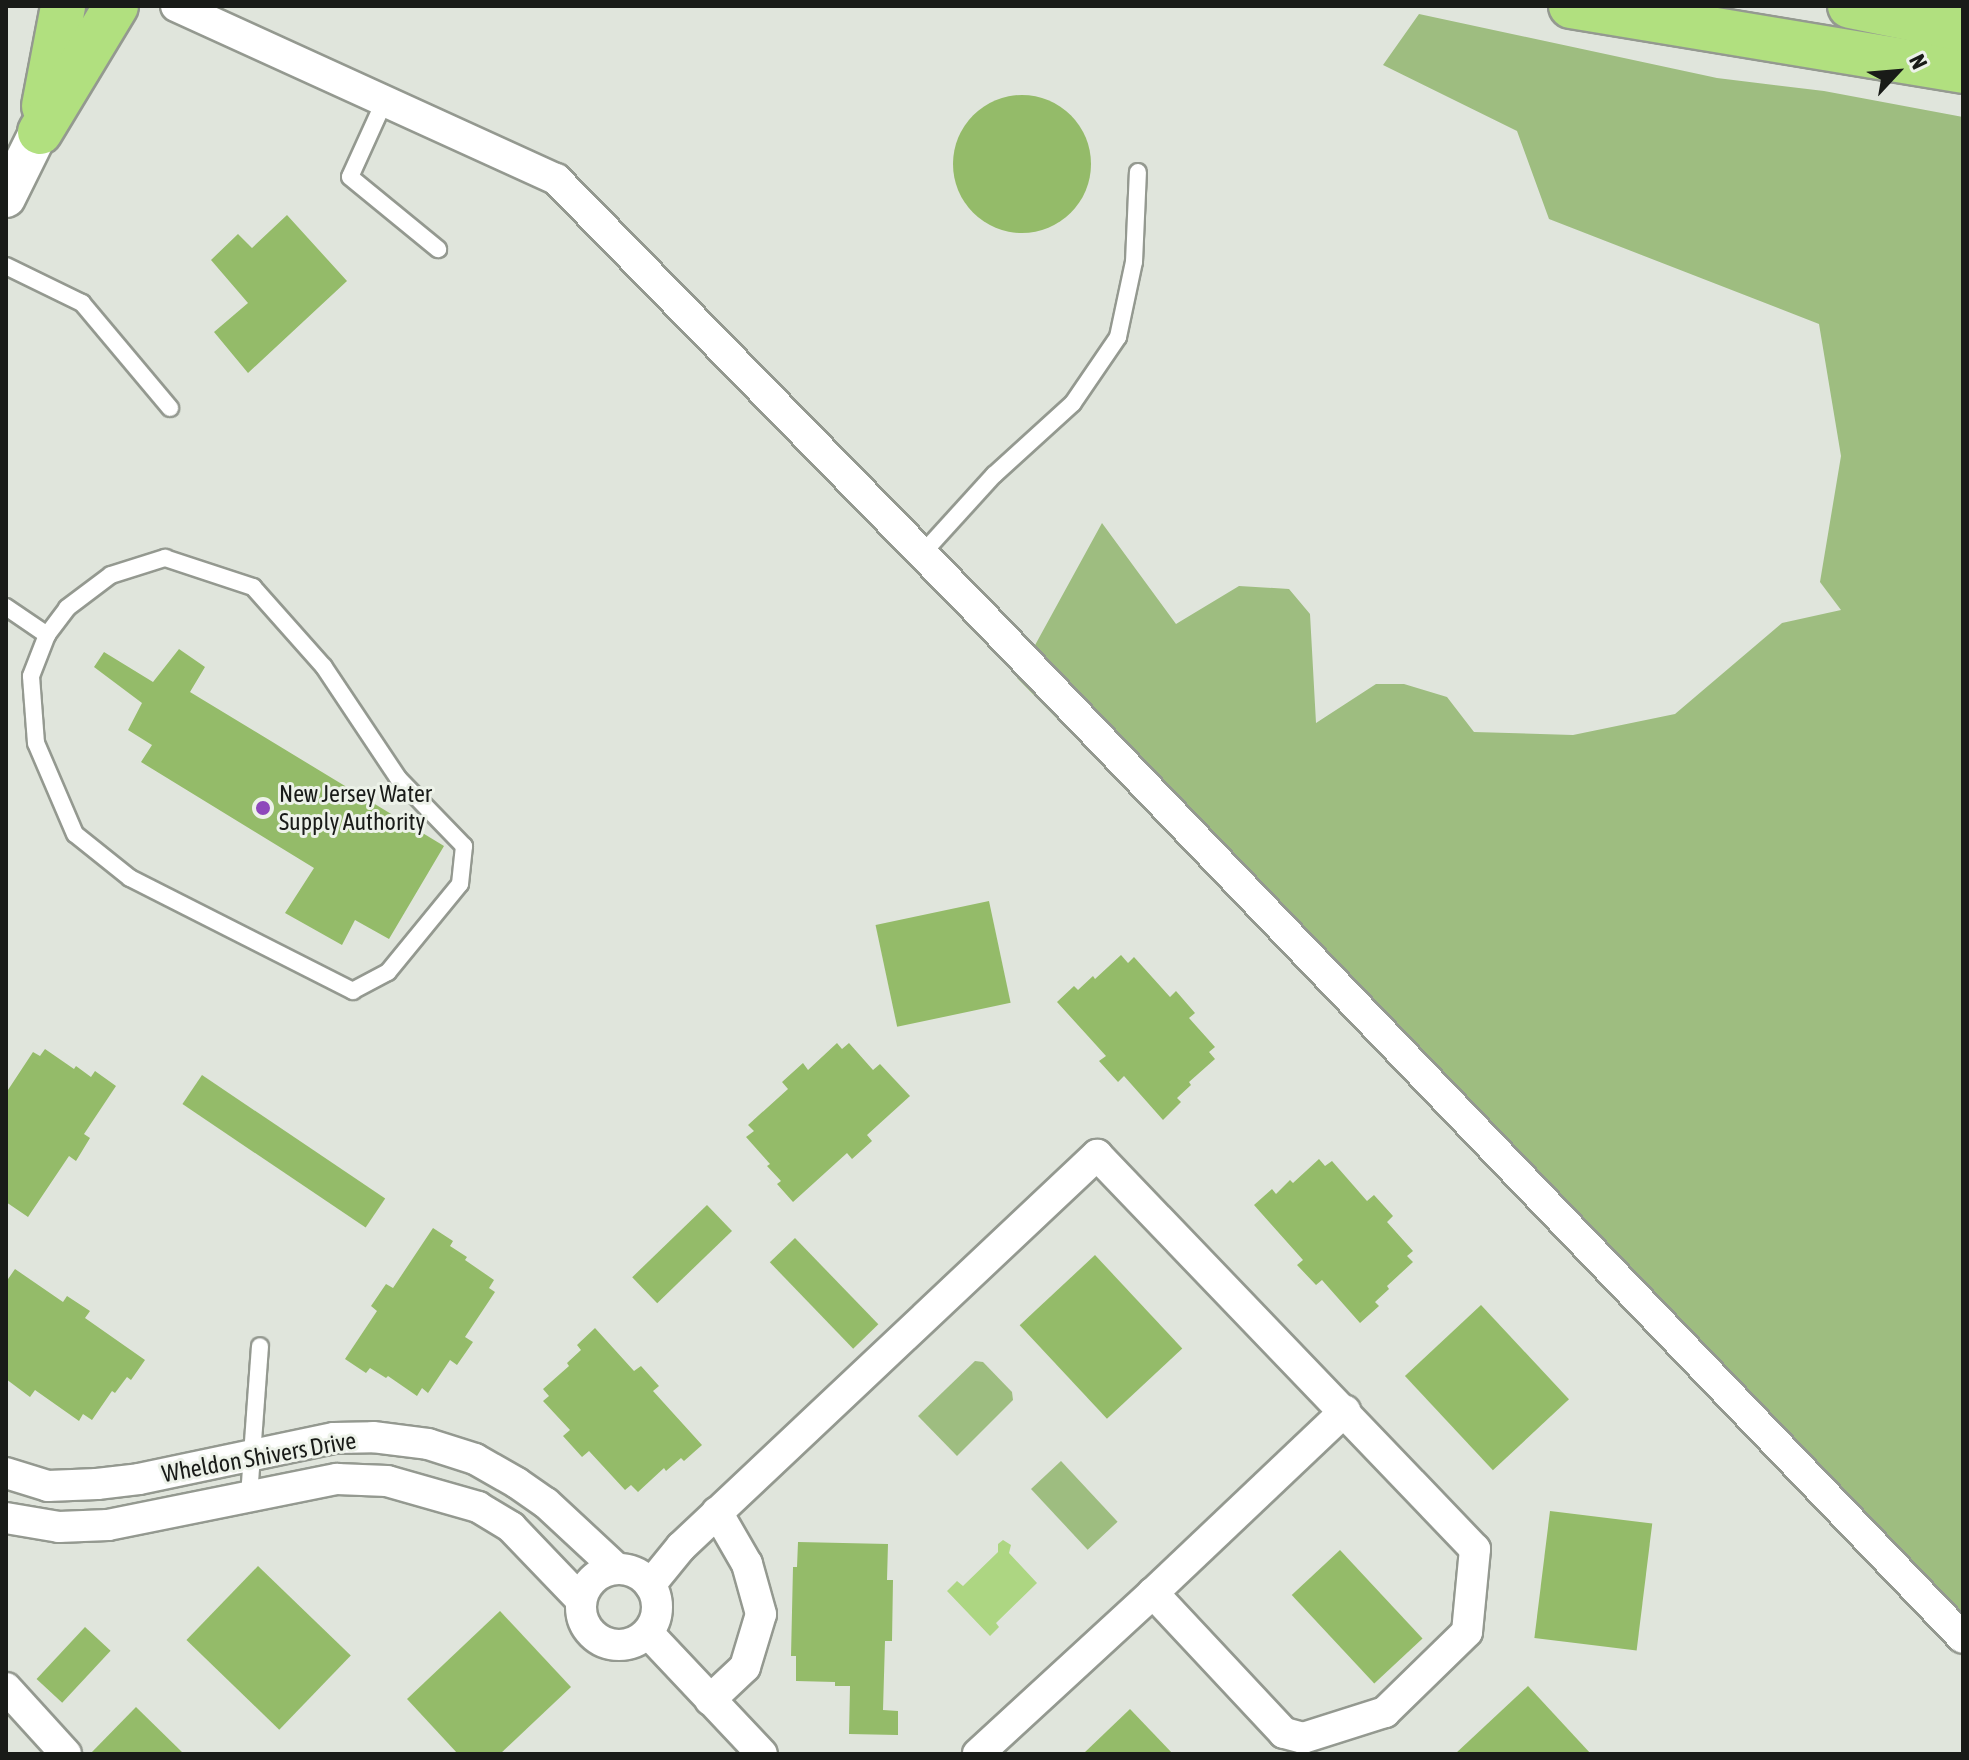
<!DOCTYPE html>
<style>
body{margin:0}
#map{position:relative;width:1969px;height:1760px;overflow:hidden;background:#e0e5dc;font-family:"Asap Condensed",sans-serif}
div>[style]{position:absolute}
.green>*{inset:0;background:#9ebd80;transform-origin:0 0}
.water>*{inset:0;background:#add682}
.building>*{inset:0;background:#94bb69;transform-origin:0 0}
.round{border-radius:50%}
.roads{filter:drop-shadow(2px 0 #949990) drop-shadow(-2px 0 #949990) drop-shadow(0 2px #949990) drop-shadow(0 -2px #949990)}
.service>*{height:16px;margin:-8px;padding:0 8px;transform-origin:8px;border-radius:8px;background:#fff}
.minor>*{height:30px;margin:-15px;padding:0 15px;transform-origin:15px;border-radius:15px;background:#fff}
.minor>.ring{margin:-15px;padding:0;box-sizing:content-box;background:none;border:30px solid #fff;border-radius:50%}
.tertiary>*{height:38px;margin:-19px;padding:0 19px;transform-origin:19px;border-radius:19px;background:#fff}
.motorway>*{height:44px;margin:-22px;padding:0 22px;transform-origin:22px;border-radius:22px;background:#b1e07f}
.dots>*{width:22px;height:22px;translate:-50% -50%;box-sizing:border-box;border:4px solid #edf2e9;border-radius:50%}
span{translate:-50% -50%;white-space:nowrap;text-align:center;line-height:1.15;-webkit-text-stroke:6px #edf2e9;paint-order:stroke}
.poi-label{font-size:24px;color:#191b18}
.left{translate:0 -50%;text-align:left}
.street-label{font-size:24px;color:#191b18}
.frame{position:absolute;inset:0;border:8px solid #191b18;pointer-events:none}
.north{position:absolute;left:1857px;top:32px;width:80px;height:80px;-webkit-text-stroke:6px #edf2e9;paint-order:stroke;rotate:64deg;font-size:22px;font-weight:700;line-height:32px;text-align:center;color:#191b18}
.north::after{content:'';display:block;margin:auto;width:28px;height:36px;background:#191b18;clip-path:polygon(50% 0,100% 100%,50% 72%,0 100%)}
</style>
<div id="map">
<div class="green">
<div style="clip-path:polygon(1419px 14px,1717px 78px,1824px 91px,1963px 117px,1963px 1643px,1017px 678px,1102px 523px,1176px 624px,1239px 586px,1289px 589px,1310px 614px,1316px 723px,1376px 684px,1404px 684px,1447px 697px,1474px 732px,1573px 735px,1675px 714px,1782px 623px,1841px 610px,1820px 582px,1841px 456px,1819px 324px,1549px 219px,1517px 131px,1383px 65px)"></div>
<div style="clip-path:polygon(975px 1361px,983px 1362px,1012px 1392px,1013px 1400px,957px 1456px,918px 1416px)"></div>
<div style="left:1061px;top:1461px;width:83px;height:41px;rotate:47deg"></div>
</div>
<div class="water">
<div style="clip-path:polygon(1003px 1540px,1011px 1545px,1009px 1553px,1037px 1583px,996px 1623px,999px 1627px,990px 1636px,947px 1591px,957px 1581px,963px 1586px,998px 1552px,998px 1544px)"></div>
</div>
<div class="building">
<div class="round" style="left:953px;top:95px;width:138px;height:138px"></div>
<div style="clip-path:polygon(287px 215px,347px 281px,248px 373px,214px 332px,248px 303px,211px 260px,238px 234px,252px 248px)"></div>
<div style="clip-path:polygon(179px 649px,205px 667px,190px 692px,444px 846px,389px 939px,355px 920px,342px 945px,285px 913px,314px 868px,141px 762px,152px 745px,128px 730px,142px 703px,94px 667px,104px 652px,153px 682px)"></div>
<div style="left:989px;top:901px;width:104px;height:116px;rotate:78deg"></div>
<div style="clip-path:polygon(1121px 955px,1128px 963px,1134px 957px,1170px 997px,1176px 991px,1195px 1013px,1189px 1018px,1215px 1047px,1209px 1052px,1215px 1059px,1189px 1082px,1191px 1085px,1177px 1098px,1181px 1102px,1163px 1120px,1124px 1076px,1118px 1082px,1099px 1061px,1106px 1056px,1057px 1002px,1074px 986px,1078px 990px,1093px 976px,1095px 979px)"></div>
<div style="clip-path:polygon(837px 1043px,842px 1049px,849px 1043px,873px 1070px,880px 1064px,910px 1096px,867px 1135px,872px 1141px,852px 1159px,847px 1153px,793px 1202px,777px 1184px,781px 1181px,767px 1166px,770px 1164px,746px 1137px,754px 1131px,748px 1125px,788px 1089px,782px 1082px,803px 1063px,808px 1070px)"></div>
<div style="clip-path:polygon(45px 1049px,74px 1069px,76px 1066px,91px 1077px,95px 1071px,116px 1086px,84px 1134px,90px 1138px,76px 1161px,69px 1156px,28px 1217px,6px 1202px,6px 1093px,33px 1052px,40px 1056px)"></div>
<div style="left:202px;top:1075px;width:221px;height:35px;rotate:34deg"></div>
<div style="clip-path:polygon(1319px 1159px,1325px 1166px,1332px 1161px,1367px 1201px,1374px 1195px,1393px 1216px,1387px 1222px,1413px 1251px,1407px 1256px,1413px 1262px,1387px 1286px,1389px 1289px,1375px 1302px,1379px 1306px,1360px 1323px,1322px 1280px,1316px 1285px,1297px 1265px,1303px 1260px,1254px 1205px,1272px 1189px,1276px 1194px,1290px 1180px,1293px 1183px)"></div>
<div style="left:707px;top:1205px;width:36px;height:104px;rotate:46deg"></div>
<div style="clip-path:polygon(433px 1228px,453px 1241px,450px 1246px,467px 1257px,465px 1260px,494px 1280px,489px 1288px,495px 1292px,465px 1337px,473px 1342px,457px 1365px,450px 1360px,428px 1393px,422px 1388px,417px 1396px,388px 1376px,386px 1378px,370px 1368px,366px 1373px,345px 1359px,377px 1311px,371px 1306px,386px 1284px,393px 1288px)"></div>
<div style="left:795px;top:1238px;width:120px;height:35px;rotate:46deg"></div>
<div style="left:1095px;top:1255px;width:128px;height:103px;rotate:47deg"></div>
<div style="clip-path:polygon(15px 1269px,63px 1302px,67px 1296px,90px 1311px,85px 1318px,145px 1360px,131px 1380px,127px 1377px,115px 1393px,112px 1391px,92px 1420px,83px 1414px,79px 1421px,35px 1390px,30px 1397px,6px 1379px,6px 1282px)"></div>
<div style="left:1481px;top:1305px;width:129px;height:104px;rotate:47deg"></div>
<div style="clip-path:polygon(595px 1328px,634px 1371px,641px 1366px,659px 1386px,653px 1391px,702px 1445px,684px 1461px,681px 1458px,666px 1471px,664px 1468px,638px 1492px,631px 1485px,625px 1490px,589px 1451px,582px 1457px,563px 1436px,570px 1430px,543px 1401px,549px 1396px,543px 1389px,569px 1366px,567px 1363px,581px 1350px,577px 1345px)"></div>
<div style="left:1550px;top:1511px;width:103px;height:128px;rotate:7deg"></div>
<div style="clip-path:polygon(798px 1542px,888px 1544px,887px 1580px,893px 1580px,892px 1641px,885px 1641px,883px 1710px,898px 1711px,898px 1735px,849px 1734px,850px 1686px,835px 1686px,835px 1682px,796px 1681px,796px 1656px,791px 1656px,793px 1567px,797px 1567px)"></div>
<div style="left:1340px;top:1550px;width:121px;height:66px;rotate:47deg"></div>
<div style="left:258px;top:1566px;width:129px;height:103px;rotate:44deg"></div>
<div style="clip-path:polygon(500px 1611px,571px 1687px,500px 1754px,458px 1754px,407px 1699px)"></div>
<div style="left:85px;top:1627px;width:35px;height:71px;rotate:43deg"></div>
<div style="clip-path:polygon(1528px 1686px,1591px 1754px,1455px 1754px)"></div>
<div style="clip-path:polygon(136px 1707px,184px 1754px,90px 1754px)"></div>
<div style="clip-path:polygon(1130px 1709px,1173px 1754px,1083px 1754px)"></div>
</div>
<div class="roads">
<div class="service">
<div style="left:384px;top:102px;width:82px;rotate:114.4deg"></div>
<div style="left:350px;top:177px;width:114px;rotate:39.3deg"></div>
<div style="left:6px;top:266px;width:85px;rotate:26deg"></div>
<div style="left:82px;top:303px;width:137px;rotate:50deg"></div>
<div style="left:922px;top:554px;width:107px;rotate:-47.7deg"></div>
<div style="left:994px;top:475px;width:107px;rotate:-42.3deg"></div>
<div style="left:1073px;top:403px;width:80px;rotate:-55.7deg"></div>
<div style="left:1118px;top:337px;width:77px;rotate:-78deg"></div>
<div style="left:1134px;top:262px;width:90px;rotate:-87.5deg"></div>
<div style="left:165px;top:558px;width:93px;rotate:18.2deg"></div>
<div style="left:253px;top:587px;width:107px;rotate:48.4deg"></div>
<div style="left:324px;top:667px;width:133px;rotate:56.3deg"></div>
<div style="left:398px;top:778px;width:95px;rotate:45.9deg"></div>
<div style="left:464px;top:846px;width:38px;rotate:96deg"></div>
<div style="left:460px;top:884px;width:114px;rotate:129.3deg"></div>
<div style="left:388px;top:972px;width:40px;rotate:152deg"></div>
<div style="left:353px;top:991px;width:250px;rotate:-153.1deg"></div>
<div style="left:130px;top:878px;width:70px;rotate:-141.3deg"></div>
<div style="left:75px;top:834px;width:99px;rotate:-113.2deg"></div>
<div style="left:36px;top:743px;width:67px;rotate:-94.3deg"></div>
<div style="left:31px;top:676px;width:44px;rotate:-68.7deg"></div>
<div style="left:47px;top:635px;width:34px;rotate:-53deg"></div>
<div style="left:67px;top:608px;width:55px;rotate:-36.9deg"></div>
<div style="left:111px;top:575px;width:57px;rotate:-17.5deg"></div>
<div style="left:6px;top:607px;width:50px;rotate:34.3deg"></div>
<div style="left:249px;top:1496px;width:150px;rotate:-85.8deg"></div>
</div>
<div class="minor">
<div style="left:176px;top:6px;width:418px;rotate:24.5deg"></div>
<div style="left:556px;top:179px;width:610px;rotate:45.66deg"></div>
<div style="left:982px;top:615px;width:1417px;rotate:46.2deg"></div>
<div style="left:6px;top:1473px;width:44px;rotate:17.2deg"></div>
<div style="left:48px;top:1486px;width:49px;rotate:-2.3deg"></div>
<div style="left:97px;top:1484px;width:42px;rotate:-6.8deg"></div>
<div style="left:139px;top:1479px;width:199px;rotate:-11.9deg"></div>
<div style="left:334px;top:1438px;width:39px;rotate:-1deg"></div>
<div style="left:373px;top:1437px;width:55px;rotate:7.3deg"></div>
<div style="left:428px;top:1444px;width:49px;rotate:17.7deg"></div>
<div style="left:475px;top:1459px;width:48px;rotate:29.7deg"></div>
<div style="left:517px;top:1483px;width:35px;rotate:35deg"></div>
<div style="left:546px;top:1503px;width:97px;rotate:42.9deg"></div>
<div style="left:6px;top:1518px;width:54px;rotate:9.6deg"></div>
<div style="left:59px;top:1527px;width:49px;rotate:-2.3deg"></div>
<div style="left:108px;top:1525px;width:234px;rotate:-11.4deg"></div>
<div style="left:337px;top:1479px;width:50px;rotate:2.3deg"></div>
<div style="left:387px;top:1481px;width:95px;rotate:15.9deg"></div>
<div style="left:478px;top:1507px;width:39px;rotate:31deg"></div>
<div style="left:511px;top:1527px;width:101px;rotate:46.2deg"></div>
<div class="ring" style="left:581px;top:1569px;width:46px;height:46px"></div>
<div style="left:650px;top:1585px;width:49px;rotate:-50.8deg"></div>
<div style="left:681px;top:1547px;width:572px;rotate:-43.3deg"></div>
<div style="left:1097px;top:1155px;width:546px;rotate:46.19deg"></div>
<div style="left:1475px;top:1549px;width:83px;rotate:95.5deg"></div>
<div style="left:1467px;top:1632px;width:115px;rotate:135.7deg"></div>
<div style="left:1385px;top:1712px;width:86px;rotate:162.4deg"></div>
<div style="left:1303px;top:1738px;width:20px;rotate:-165deg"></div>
<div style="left:1284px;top:1733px;width:192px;rotate:-133.1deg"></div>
<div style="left:1153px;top:1593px;width:238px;rotate:137.4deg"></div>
<div style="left:1153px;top:1593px;width:265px;rotate:-43.5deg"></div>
<div style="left:648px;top:1633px;width:166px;rotate:46.7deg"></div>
<div style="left:6px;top:1688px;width:89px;rotate:47.7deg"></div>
<div style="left:710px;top:1700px;width:48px;rotate:-43.3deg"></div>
<div style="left:745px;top:1667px;width:55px;rotate:-73.2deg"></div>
<div style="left:761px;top:1614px;width:52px;rotate:-105.6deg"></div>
<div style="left:747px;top:1564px;width:60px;rotate:-120deg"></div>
</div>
<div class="tertiary">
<div style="left:6px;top:198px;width:106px;rotate:-63.7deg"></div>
</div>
<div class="motorway">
<div style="left:1571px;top:6px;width:397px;rotate:9.4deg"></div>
<div style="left:1850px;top:6px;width:115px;rotate:11.5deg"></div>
<div style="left:44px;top:106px;width:102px;rotate:-79.2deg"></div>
<div style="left:40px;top:132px;width:147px;rotate:-58.9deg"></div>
</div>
</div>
<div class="dots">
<div style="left:263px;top:808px;background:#8e48bb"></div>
</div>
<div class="poi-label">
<span class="left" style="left:279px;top:808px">New Jersey Water<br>Supply Authority</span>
</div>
<div class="street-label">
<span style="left:259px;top:1457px;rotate:-10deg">Wheldon Shivers Drive</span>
</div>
<div class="frame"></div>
<div class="north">N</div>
</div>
